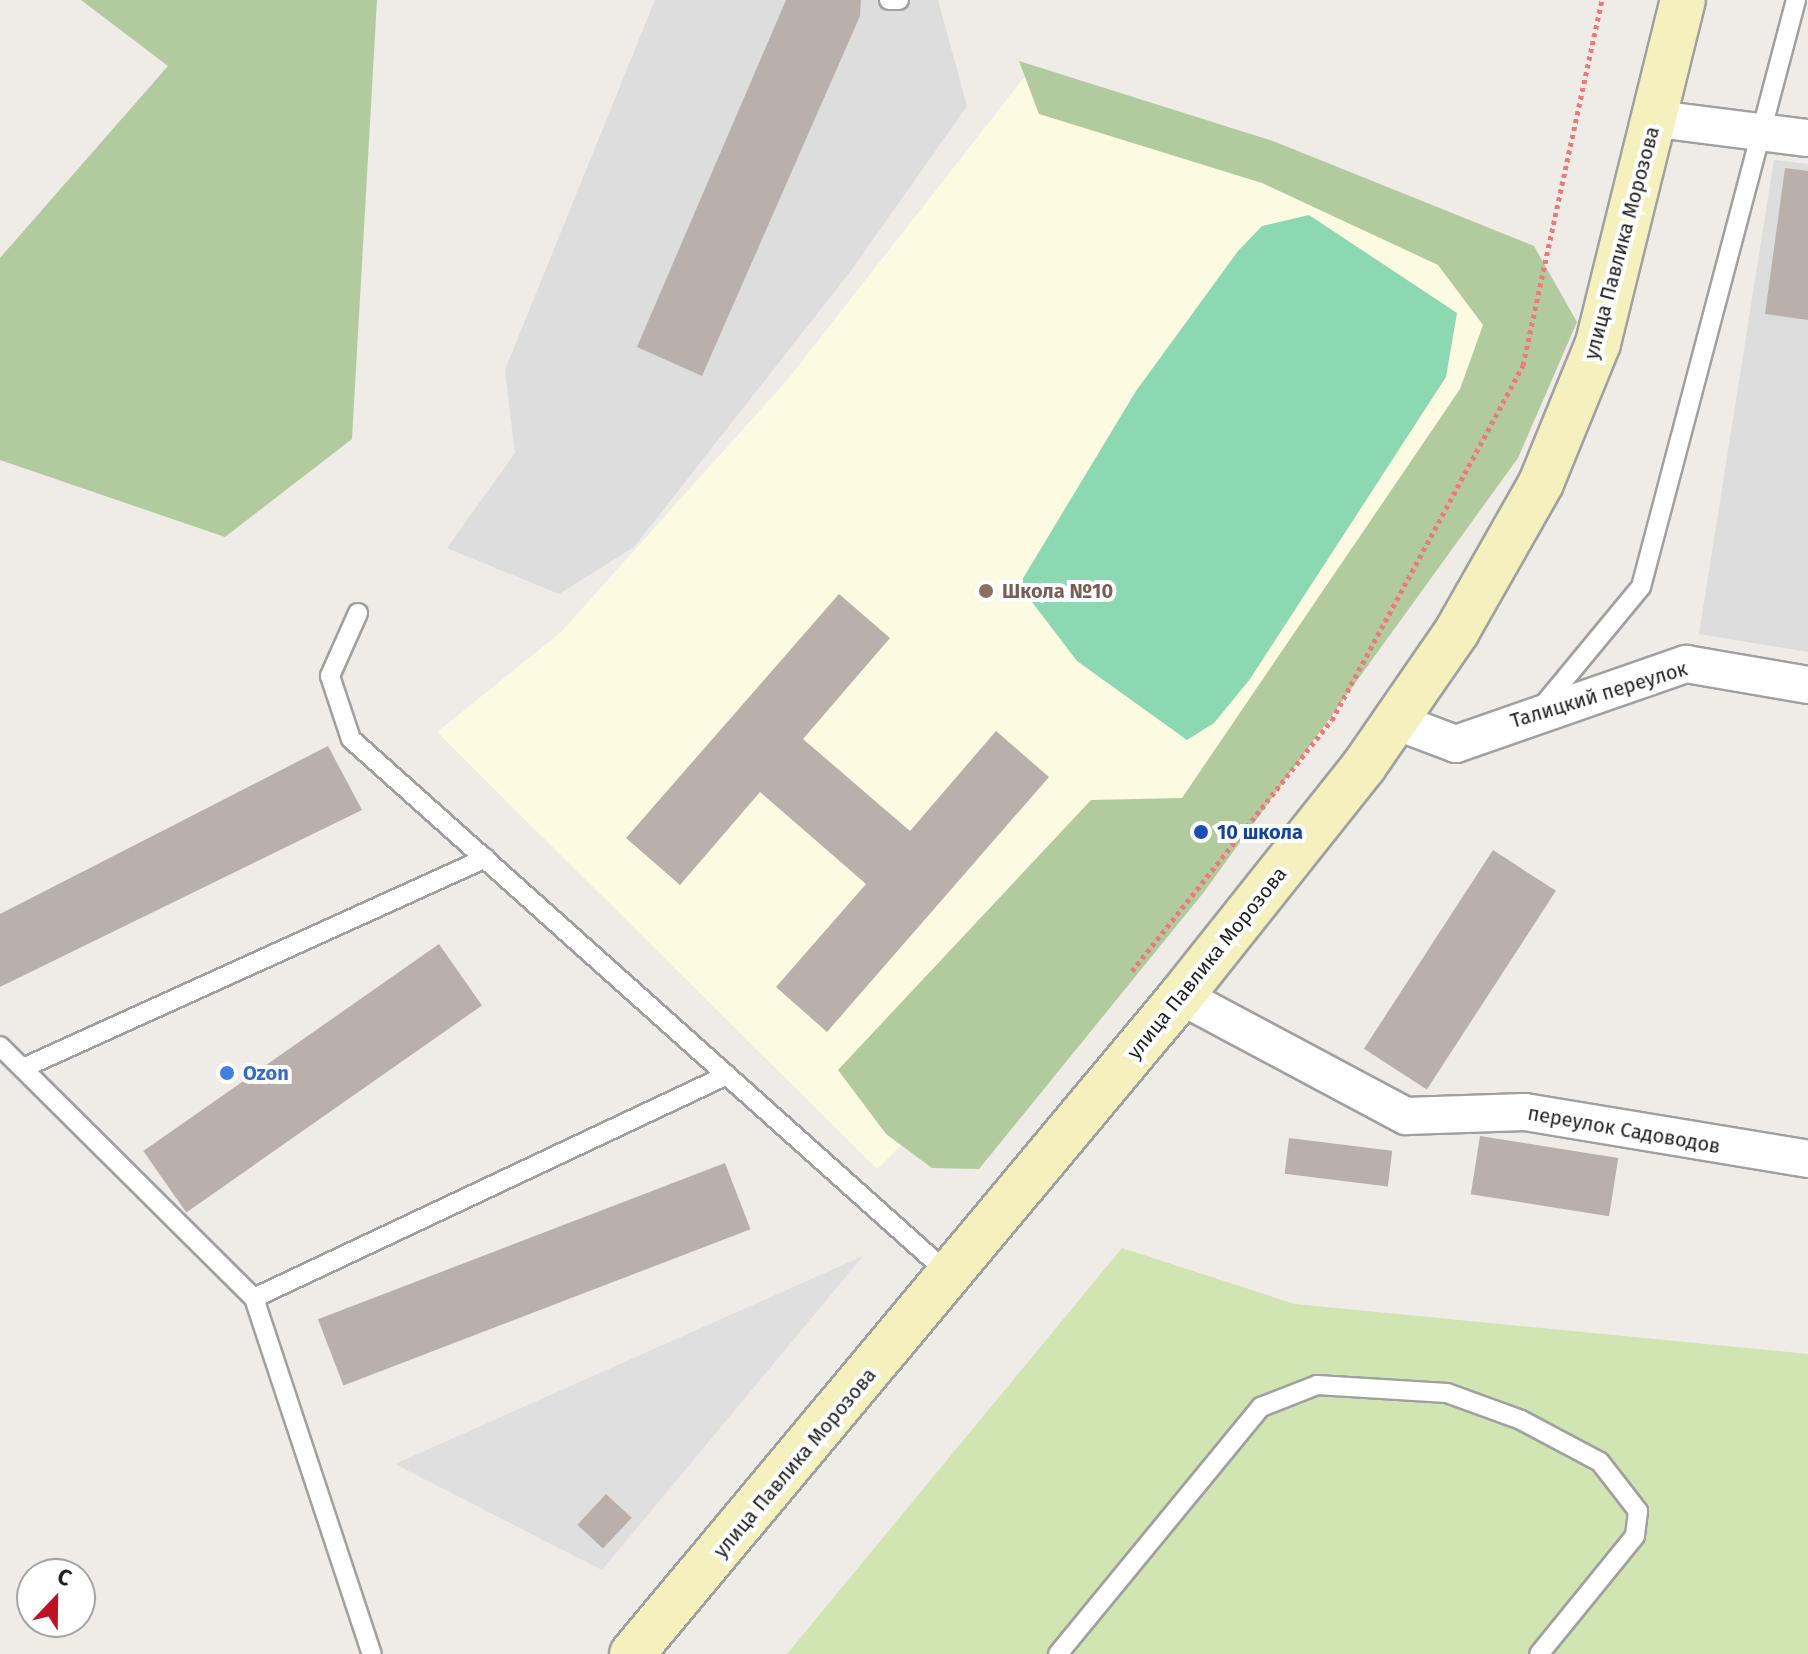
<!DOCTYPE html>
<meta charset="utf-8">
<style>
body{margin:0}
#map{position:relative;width:1808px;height:1654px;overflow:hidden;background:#efebe7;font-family:"Fira Sans",sans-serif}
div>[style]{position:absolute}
.residential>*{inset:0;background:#ddd}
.education>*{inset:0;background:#fdfae2}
.grass>*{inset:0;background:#d0e5b1}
.forest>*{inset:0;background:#b1cb9f}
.pitch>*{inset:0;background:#8bd8b2}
.parking>*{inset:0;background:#dfdfdf}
.building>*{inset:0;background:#b9b0ac;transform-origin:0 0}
.path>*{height:5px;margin-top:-2.5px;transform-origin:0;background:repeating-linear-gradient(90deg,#ef7879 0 4px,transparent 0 8px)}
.roads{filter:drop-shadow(2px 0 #a0a0a0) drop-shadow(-2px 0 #a0a0a0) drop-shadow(0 2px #a0a0a0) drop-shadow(0 -2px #a0a0a0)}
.lane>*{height:18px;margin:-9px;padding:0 9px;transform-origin:9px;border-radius:9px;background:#fff}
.street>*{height:36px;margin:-18px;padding:0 18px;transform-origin:18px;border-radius:18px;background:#fff}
.secondary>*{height:44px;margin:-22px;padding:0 22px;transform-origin:22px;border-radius:22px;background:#f5f1bf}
.dots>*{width:22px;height:22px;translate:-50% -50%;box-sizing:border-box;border:4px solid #fff;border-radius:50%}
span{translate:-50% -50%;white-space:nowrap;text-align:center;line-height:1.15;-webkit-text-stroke:8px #fff;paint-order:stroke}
.street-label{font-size:20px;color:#1f1f1f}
.education-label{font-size:20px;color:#785e54;font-weight:700}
.left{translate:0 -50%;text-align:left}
.transit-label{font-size:20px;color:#164399;font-weight:700}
.shop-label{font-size:20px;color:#366cbe;font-weight:700}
.north{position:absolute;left:16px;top:1558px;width:80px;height:80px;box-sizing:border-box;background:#fff;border:2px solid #a5a5a5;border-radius:50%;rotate:22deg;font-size:22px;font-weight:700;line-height:32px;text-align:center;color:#1f1f1f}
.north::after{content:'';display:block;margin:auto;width:28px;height:36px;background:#be1124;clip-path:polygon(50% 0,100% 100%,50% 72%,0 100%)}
</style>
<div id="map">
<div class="residential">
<div style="clip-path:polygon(655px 0,938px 0,967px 106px,850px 272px,634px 547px,559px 594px,447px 548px,515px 453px,505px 370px)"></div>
<div style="clip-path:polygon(1774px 160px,1808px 164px,1808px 652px,1699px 634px)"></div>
</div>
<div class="education">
<div style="clip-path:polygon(1026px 75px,1498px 231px,1517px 308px,1141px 909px,877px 1169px,437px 732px,561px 632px,788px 379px)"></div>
</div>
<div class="grass">
<div style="clip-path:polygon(1122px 1248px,1295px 1304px,1808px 1354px,1808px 1654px,787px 1654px)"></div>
</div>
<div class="forest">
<div style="clip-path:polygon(81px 0,377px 0,352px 439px,225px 537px,0 460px,0 258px,168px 66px)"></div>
<div style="clip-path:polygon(1019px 61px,1273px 141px,1534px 246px,1577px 322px,1518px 458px,1204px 892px,979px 1169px,932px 1168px,886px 1134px,838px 1070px,1091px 800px,1182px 798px,1460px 389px,1483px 325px,1438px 265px,1262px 183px,1039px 114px)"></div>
</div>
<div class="pitch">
<div style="clip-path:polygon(1309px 215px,1457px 313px,1446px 377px,1250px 679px,1214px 723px,1187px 740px,1077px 661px,1019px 585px,1136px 391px,1238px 251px,1262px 226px)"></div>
</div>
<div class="parking">
<div style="clip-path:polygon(863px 1256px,602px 1570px,395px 1464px)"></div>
</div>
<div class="building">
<div style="clip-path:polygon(786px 0,861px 0,860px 16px,702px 376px,637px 347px)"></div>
<div style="clip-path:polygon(1785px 168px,1808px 171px,1808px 320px,1765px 314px)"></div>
<div style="clip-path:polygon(839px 594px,890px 638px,803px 739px,910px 831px,996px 731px,1049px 777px,827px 1032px,776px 987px,866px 884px,760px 792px,680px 885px,626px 838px)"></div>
<div style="clip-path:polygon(328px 746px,362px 810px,0 987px,0 914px)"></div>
<div style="left:1493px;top:850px;width:75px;height:237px;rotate:33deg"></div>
<div style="left:439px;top:944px;width:75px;height:361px;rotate:55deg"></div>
<div style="left:1480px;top:1136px;width:140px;height:59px;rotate:9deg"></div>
<div style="left:1289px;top:1138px;width:104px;height:36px;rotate:7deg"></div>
<div style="left:725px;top:1163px;width:71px;height:436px;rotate:69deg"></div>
<div style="left:606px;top:1494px;width:35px;height:42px;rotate:43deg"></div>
</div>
<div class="path">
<div style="left:1132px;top:971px;width:321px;rotate:-51.5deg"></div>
<div style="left:1332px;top:720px;width:403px;rotate:-61.7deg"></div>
<div style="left:1523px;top:365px;width:373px;rotate:-77.8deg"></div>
</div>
<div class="roads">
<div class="lane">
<div style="left:889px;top:0;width:10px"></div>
<div style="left:358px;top:613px;width:69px;rotate:114deg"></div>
<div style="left:330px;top:676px;width:66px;rotate:71.6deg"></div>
<div style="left:351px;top:739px;width:804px;rotate:41.82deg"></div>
<div style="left:1540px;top:709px;width:158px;rotate:-50.4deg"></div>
<div style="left:1641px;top:587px;width:607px;rotate:-75.21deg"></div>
<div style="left:0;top:1046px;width:358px;rotate:44.8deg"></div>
<div style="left:254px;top:1298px;width:375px;rotate:71.7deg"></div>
<div style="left:23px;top:1068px;width:508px;rotate:-24.4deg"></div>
<div style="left:254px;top:1298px;width:523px;rotate:-25.24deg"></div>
<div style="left:1058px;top:1654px;width:320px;rotate:-50.6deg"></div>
<div style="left:1261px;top:1407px;width:60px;rotate:-21.4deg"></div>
<div style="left:1317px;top:1385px;width:130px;rotate:3.5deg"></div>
<div style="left:1447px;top:1393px;width:79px;rotate:20deg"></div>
<div style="left:1521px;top:1420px;width:89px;rotate:28deg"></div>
<div style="left:1600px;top:1462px;width:62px;rotate:52.2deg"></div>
<div style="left:1638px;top:1511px;width:25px;rotate:97deg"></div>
<div style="left:1635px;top:1536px;width:152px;rotate:129.1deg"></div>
</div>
<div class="street">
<div style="left:1657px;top:119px;width:152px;rotate:7.2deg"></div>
<div style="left:1395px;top:721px;width:65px;rotate:20.7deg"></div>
<div style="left:1456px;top:744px;width:244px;rotate:-19.2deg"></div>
<div style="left:1686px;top:664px;width:124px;rotate:9.8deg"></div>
<div style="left:1181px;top:996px;width:255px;rotate:28.1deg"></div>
<div style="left:1406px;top:1116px;width:119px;rotate:-1.9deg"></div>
<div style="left:1525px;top:1112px;width:287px;rotate:9.4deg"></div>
</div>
<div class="secondary">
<div style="left:632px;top:1654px;width:857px;rotate:-50.16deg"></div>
<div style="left:1181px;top:996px;width:294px;rotate:-51.5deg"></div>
<div style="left:1364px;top:766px;width:164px;rotate:-55.4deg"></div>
<div style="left:1457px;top:631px;width:170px;rotate:-60.4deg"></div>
<div style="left:1541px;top:483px;width:151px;rotate:-67.8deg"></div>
<div style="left:1598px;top:343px;width:353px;rotate:-76.1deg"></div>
</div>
</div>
<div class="dots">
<div style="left:986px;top:591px;background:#8d6e63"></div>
<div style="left:1201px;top:832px;background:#1a4fb4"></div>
<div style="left:227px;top:1073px;background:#3f7fe0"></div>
</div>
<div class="street-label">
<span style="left:1622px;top:243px;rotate:-75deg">улица Павлика Морозова</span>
<span style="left:1599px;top:695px;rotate:-17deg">Талицкий переулок</span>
<span style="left:1207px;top:963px;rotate:-51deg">улица Павлика Морозова</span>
<span style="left:1624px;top:1130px;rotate:10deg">переулок Садоводов</span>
<span style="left:795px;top:1463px;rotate:-50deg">улица Павлика Морозова</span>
</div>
<div class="education-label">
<span class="left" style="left:1002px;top:591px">Школа №10</span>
</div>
<div class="transit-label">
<span class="left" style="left:1217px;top:832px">10 школа</span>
</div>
<div class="shop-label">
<span class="left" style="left:243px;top:1073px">Ozon</span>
</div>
<div class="north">С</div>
</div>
